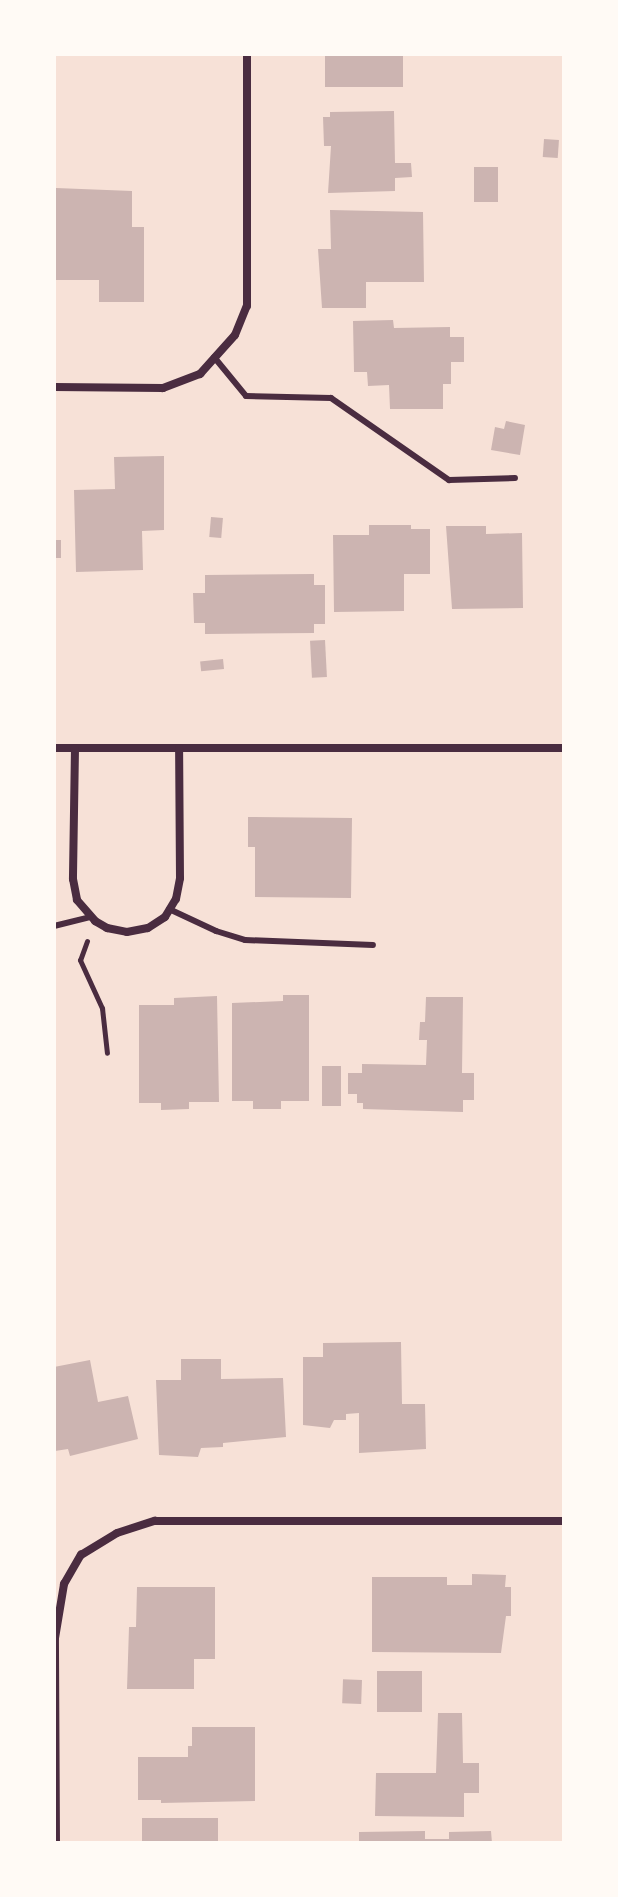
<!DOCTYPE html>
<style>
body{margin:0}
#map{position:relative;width:618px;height:1897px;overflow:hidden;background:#f7e1d7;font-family:Manrope,sans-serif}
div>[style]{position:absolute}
.building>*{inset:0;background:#ccb4b1;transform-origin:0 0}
.path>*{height:5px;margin:-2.5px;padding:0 2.5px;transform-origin:2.5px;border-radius:2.5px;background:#4a2c40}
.service>*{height:6px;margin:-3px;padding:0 3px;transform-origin:3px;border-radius:3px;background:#4a2c40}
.minor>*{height:8px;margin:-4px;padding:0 4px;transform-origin:4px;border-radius:4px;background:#4a2c40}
span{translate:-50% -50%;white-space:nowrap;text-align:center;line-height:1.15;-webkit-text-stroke:8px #fffaf5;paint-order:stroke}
.frame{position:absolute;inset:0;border:56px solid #fffaf5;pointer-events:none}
</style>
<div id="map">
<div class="building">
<div style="left:325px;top:54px;width:78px;height:33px"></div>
<div style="clip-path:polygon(394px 111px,395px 163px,411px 163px,412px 177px,395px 178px,395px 191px,328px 193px,331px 146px,324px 146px,323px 117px,330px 117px,330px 112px)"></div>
<div style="left:544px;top:139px;width:15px;height:18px;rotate:4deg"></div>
<div style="left:474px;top:167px;width:24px;height:35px"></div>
<div style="clip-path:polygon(56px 188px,132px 191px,132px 227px,144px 227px,144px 302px,99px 302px,99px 280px,56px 280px)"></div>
<div style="clip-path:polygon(330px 210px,423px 212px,424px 282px,366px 282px,366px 308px,322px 308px,318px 249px,331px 249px)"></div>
<div style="clip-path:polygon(393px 320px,394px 328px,450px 327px,450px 337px,464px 337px,464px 362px,451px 362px,451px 384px,443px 384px,443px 409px,390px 409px,389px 385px,368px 386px,367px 372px,354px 372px,353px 321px)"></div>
<div style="clip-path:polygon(506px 421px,525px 425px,520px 455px,491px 450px,495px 427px,504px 429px)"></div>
<div style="clip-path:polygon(164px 456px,164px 530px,142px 531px,143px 570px,76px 572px,74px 490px,115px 489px,114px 457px)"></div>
<div style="left:211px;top:517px;width:12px;height:20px;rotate:5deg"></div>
<div style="clip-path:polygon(369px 525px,411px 525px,411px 529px,430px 529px,430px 574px,404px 574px,404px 611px,334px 612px,333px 535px,369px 535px)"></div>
<div style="clip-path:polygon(446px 526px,486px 526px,486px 534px,522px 533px,523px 608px,452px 609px)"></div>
<div style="left:54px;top:540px;width:7px;height:18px"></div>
<div style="clip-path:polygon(314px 574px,314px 585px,325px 585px,325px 624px,314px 624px,314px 633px,205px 634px,205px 623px,194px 623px,193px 593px,205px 593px,205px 575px)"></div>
<div style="left:325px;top:640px;width:37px;height:15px;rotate:87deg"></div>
<div style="left:223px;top:659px;width:10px;height:23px;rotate:84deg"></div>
<div style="clip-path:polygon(248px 817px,352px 818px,351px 898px,255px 897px,255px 847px,248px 847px)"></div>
<div style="clip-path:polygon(283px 995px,309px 995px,309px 1101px,281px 1101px,281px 1109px,253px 1109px,253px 1101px,232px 1101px,232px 1003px,283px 1001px)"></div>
<div style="clip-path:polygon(217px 996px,219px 1102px,189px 1102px,189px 1109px,161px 1110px,161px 1103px,139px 1103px,139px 1005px,174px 1005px,174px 998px)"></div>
<div style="clip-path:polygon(426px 997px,463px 997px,462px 1073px,474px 1073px,474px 1100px,463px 1100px,463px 1112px,363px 1109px,363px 1103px,357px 1103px,357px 1094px,348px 1094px,348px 1073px,362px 1073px,362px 1064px,426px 1065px,427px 1040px,419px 1040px,420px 1022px,425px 1022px)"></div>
<div style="left:322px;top:1066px;width:19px;height:40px"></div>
<div style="clip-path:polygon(401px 1342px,402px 1404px,425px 1404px,426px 1449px,359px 1453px,359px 1413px,346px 1414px,346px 1420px,334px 1420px,330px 1428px,303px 1425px,303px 1357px,323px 1357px,323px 1343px)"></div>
<div style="clip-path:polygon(181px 1359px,221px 1359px,221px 1379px,283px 1378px,286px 1437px,223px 1443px,223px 1447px,201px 1448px,198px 1457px,159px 1455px,156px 1380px,181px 1380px)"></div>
<div style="clip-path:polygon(90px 1360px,98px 1402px,128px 1396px,138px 1439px,70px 1456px,68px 1449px,55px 1451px,54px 1448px,54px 1367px)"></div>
<div style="clip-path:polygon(472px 1574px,506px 1575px,505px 1587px,511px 1587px,511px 1616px,506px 1616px,501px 1653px,372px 1652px,372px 1577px,447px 1577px,447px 1585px,472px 1585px)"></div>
<div style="clip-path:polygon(137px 1587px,215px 1587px,215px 1659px,194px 1659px,194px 1689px,127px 1689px,129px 1627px,136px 1627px)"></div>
<div style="left:377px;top:1671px;width:45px;height:41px"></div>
<div style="left:362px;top:1680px;width:24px;height:19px;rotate:92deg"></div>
<div style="clip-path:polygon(438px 1713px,462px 1713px,463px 1763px,479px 1763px,479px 1793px,464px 1793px,464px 1817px,375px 1816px,376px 1773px,436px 1773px)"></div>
<div style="clip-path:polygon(192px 1727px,255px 1727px,255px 1801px,161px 1803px,161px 1800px,138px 1800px,138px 1757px,188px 1757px,188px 1746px,192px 1746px)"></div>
<div style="left:142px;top:1818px;width:76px;height:25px"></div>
<div style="clip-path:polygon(425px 1831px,425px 1839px,449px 1839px,449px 1832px,491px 1831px,492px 1843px,359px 1843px,359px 1832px)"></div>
</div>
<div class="path">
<div style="left:87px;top:941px;width:20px;rotate:110deg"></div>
<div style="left:80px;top:960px;width:53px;rotate:65.4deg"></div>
<div style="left:102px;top:1008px;width:45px;rotate:83.7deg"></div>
</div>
<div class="service">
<div style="left:214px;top:357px;width:50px;rotate:50.6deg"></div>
<div style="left:246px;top:396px;width:85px;rotate:1.3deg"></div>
<div style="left:331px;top:398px;width:144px;rotate:34.8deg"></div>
<div style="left:449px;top:480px;width:66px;rotate:-1.7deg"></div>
<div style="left:169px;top:909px;width:52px;rotate:25.1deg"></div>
<div style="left:216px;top:931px;width:30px;rotate:17deg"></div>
<div style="left:245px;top:940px;width:128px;rotate:2.2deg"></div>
<div style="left:54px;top:926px;width:36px;rotate:-14deg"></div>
</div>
<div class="minor">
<div style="left:54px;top:387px;width:109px;rotate:0.5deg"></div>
<div style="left:163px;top:388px;width:40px;rotate:-21deg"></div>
<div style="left:200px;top:374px;width:52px;rotate:-48.1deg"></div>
<div style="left:235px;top:335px;width:31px;rotate:-68deg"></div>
<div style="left:247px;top:306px;width:252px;rotate:-90deg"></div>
<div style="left:54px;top:748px;width:510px"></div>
<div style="left:75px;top:748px;width:131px;rotate:90.9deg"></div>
<div style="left:73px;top:879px;width:21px;rotate:79deg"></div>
<div style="left:77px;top:900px;width:28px;rotate:49deg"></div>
<div style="left:95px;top:921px;width:14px;rotate:30deg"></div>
<div style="left:107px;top:928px;width:20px;rotate:11deg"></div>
<div style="left:127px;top:932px;width:21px;rotate:-11deg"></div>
<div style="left:148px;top:928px;width:20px;rotate:-33deg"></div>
<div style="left:165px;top:917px;width:21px;rotate:-59deg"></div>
<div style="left:176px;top:899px;width:21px;rotate:-79deg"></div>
<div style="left:180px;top:878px;width:130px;rotate:-90.4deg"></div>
<div style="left:56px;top:1843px;width:205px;rotate:-90.3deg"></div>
<div style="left:55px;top:1638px;width:55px;rotate:-80.5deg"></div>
<div style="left:64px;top:1584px;width:34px;rotate:-60deg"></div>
<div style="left:81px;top:1555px;width:42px;rotate:-31.4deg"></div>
<div style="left:117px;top:1533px;width:40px;rotate:-18deg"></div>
<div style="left:155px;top:1521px;width:409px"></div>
</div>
<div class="frame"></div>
</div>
